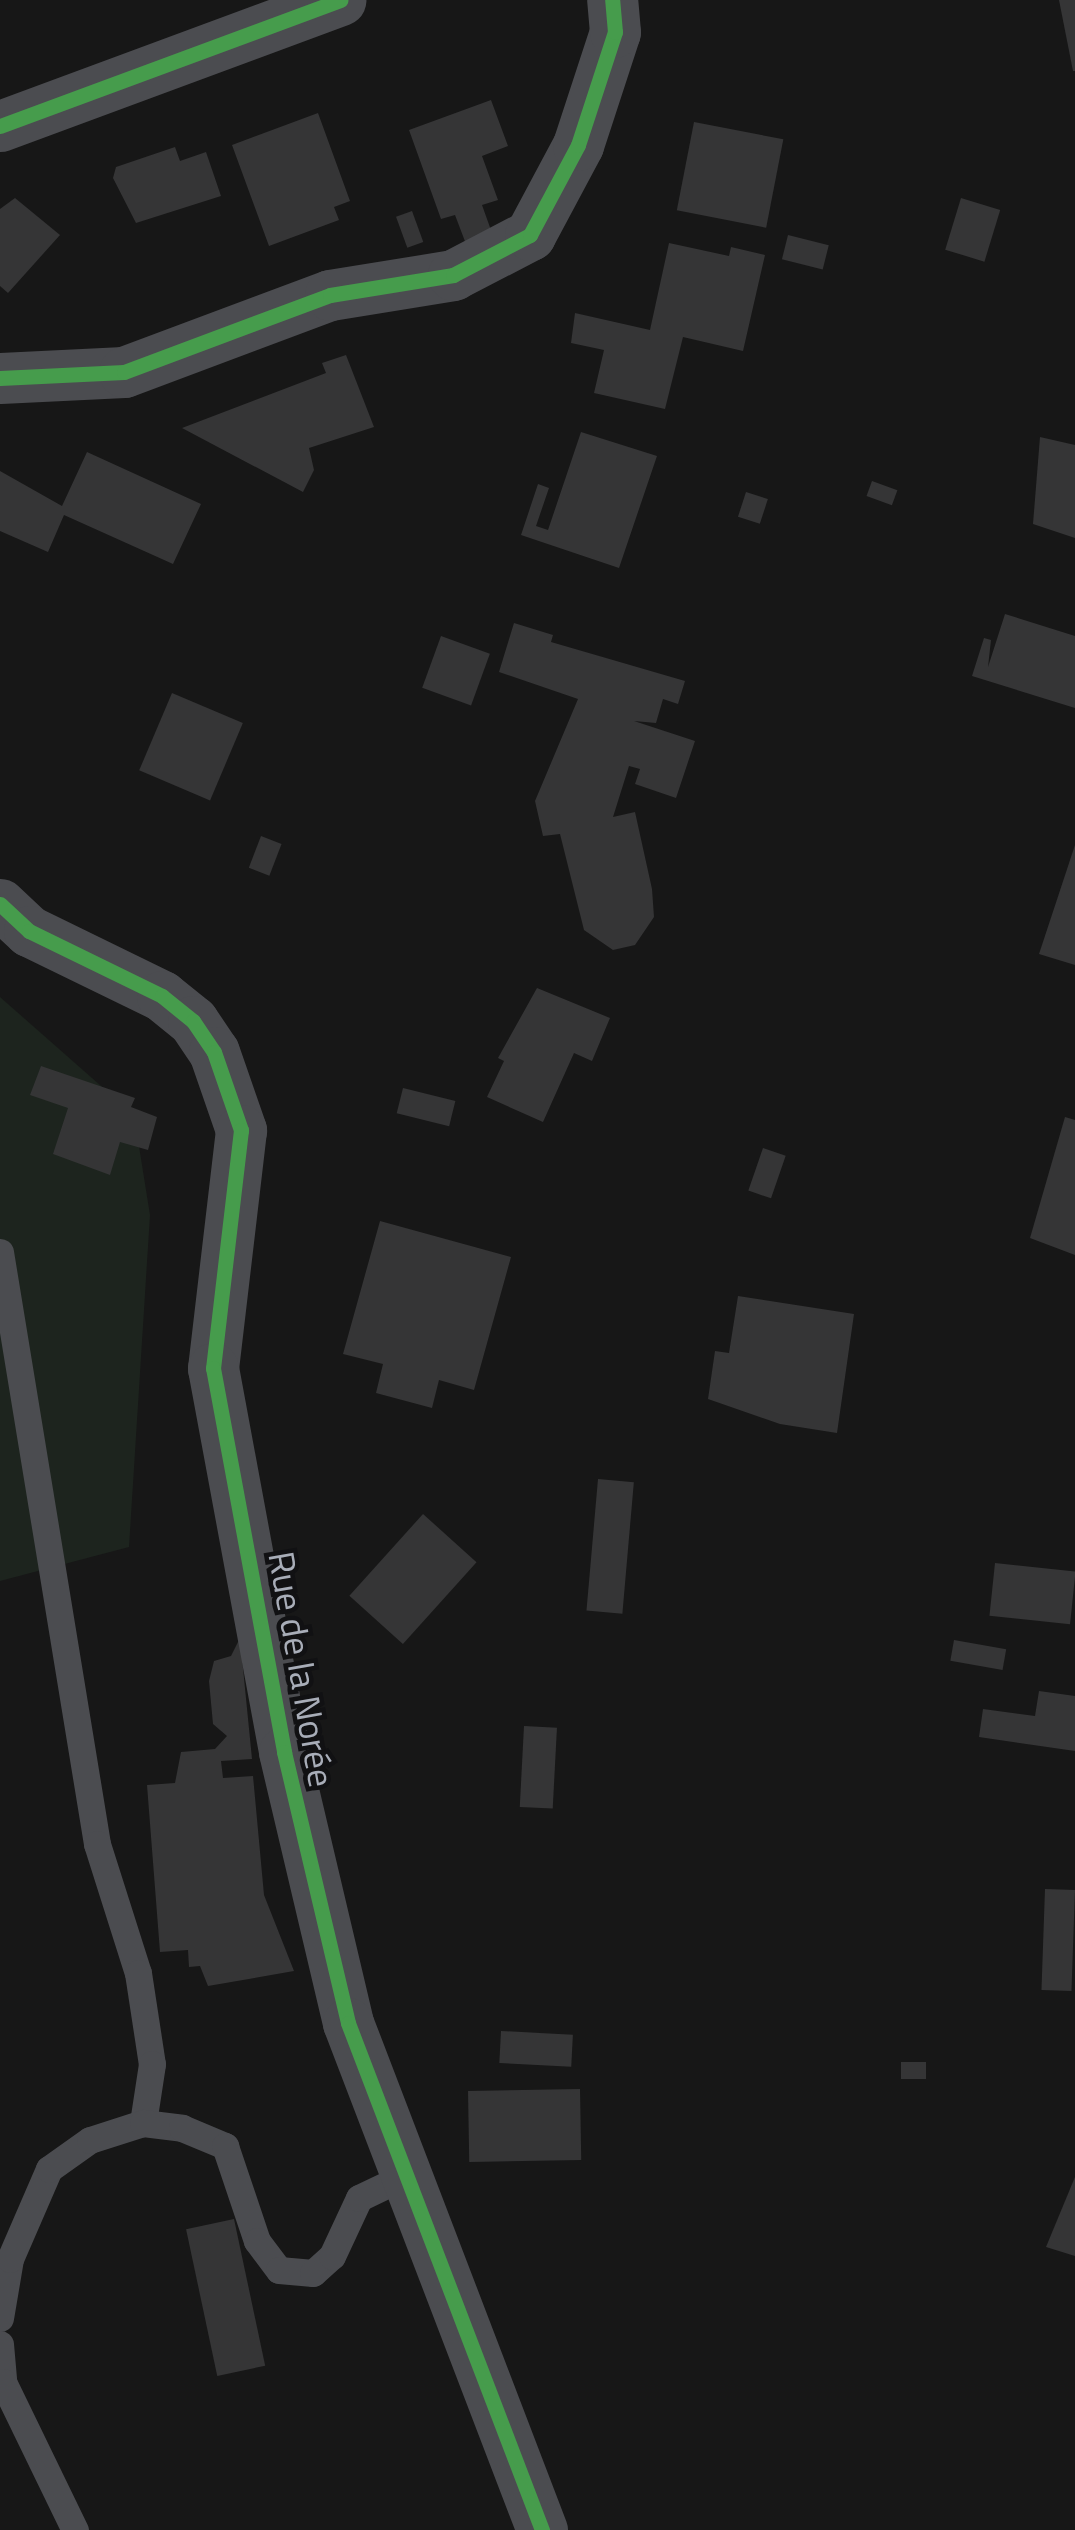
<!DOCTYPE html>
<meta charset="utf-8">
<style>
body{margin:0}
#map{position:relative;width:1075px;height:2530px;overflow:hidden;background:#171717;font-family:"Titillium Web",sans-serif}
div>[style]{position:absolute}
.green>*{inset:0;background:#1d241e}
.building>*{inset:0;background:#353536;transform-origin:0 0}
.lane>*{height:27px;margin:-13.5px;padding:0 13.5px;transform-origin:13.5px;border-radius:13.5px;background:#4b4c50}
.street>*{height:51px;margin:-25.5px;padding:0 25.5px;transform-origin:25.5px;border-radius:25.5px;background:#4b4c50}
.cycleway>*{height:15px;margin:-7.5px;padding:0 7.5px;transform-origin:7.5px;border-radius:7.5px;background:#469c4c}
span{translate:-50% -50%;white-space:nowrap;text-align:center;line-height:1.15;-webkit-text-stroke:9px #111113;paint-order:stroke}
.street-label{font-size:36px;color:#a8adb8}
</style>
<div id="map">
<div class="green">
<div style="clip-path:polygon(0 997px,134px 1115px,150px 1215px,129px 1547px,0 1581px)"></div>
</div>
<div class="building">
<div style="clip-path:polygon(1059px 0,1075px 0,1075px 71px,1073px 71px)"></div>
<div style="clip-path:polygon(491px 100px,508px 146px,482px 156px,498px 200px,482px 205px,492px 233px,466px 244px,455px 215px,441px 219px,409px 130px)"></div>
<div style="clip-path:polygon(318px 113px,350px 201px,334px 207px,339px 220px,269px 246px,232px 145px)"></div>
<div style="left:694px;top:122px;width:91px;height:90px;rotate:11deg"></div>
<div style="clip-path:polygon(175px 147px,180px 161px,206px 152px,221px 196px,136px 223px,113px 178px,116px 167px)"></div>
<div style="clip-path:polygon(15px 198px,60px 235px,8px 293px,0 286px,0 209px)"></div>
<div style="left:961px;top:198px;width:41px;height:54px;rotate:17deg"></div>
<div style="left:412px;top:211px;width:33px;height:17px;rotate:70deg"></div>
<div style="left:788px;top:235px;width:42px;height:25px;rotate:14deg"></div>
<div style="clip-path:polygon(669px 243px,729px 256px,731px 247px,765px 255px,743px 351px,683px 337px,665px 409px,594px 393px,604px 350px,571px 343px,575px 313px,650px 330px)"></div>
<div style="clip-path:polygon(346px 355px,374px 427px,309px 448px,314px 470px,303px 492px,182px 428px,326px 373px,322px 363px)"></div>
<div style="clip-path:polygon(581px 432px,657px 456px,619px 568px,521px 535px,538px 484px,549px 488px,536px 526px,548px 530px)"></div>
<div style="clip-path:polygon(1040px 437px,1075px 445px,1075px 538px,1033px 524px)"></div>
<div style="clip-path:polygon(87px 452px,201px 504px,173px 564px,64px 515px,48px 552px,0 531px,0 471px,62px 506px)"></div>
<div style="left:872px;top:481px;width:27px;height:16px;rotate:20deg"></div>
<div style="left:746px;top:492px;width:23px;height:26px;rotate:18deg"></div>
<div style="clip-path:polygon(1005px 614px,1075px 636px,1075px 708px,972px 676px,984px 638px,991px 640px,988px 667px)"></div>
<div style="clip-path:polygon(514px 623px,553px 635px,551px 642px,685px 681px,678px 704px,663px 699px,656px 723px,634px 721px,695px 741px,676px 798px,635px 784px,640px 769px,629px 766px,613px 817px,635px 812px,652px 889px,654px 917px,635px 945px,613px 950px,584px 930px,560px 834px,543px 836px,535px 801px,578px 699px,499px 672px)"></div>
<div style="left:441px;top:636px;width:52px;height:55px;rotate:20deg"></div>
<div style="left:172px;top:693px;width:77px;height:84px;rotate:23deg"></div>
<div style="left:261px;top:836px;width:22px;height:34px;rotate:21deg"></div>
<div style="clip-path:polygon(1075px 845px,1075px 965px,1039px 954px)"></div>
<div style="clip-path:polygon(537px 988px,610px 1018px,592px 1061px,574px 1053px,543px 1122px,487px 1097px,504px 1061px,498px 1058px)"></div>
<div style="clip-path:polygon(41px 1066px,135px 1098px,131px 1107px,157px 1117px,148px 1150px,120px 1142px,110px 1175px,53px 1154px,68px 1108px,30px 1095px)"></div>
<div style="left:403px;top:1088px;width:54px;height:26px;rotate:14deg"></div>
<div style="clip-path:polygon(1065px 1117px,1075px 1120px,1075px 1255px,1030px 1238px)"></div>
<div style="left:763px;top:1148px;width:24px;height:45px;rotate:19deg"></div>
<div style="clip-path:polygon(380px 1221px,511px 1257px,474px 1390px,439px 1380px,432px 1408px,376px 1393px,383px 1364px,343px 1354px)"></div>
<div style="clip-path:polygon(738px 1296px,854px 1314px,837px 1433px,780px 1424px,708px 1399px,715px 1351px,729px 1353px)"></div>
<div style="left:598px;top:1479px;width:36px;height:132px;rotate:5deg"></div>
<div style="left:423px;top:1514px;width:72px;height:110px;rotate:42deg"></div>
<div style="left:995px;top:1563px;width:81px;height:53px;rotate:6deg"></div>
<div style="clip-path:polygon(240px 1638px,252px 1759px,221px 1761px,223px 1778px,253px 1776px,264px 1895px,294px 1971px,208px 1986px,200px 1966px,189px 1967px,188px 1950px,160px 1952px,147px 1785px,175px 1783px,181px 1752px,215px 1749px,227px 1736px,213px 1724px,209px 1681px,214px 1661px,231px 1656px)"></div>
<div style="left:954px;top:1640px;width:53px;height:21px;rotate:10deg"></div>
<div style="clip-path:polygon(1039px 1691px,1075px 1696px,1075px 1751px,979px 1737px,983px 1709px,1035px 1716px)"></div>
<div style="left:524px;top:1726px;width:33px;height:81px;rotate:3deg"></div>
<div style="left:1045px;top:1889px;width:30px;height:101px;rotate:2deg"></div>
<div style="left:501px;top:2031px;width:72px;height:32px;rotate:3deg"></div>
<div style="left:901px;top:2062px;width:25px;height:17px"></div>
<div style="left:580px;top:2089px;width:71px;height:112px;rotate:89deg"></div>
<div style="clip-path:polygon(1075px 2177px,1075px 2256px,1046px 2247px)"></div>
<div style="left:234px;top:2219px;width:150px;height:49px;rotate:78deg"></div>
</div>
<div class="lane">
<div style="left:0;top:1252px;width:600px;rotate:80.69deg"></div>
<div style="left:97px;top:1844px;width:135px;rotate:72.4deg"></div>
<div style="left:138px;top:1973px;width:92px;rotate:81.3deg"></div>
<div style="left:152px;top:2064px;width:60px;rotate:98.7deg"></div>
<div style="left:0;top:2318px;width:60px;rotate:-80.4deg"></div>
<div style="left:10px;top:2259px;width:98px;rotate:-66.6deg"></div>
<div style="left:49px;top:2169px;width:50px;rotate:-35.3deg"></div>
<div style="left:90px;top:2140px;width:56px;rotate:-17.8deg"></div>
<div style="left:143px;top:2123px;width:39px;rotate:7deg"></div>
<div style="left:182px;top:2128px;width:47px;rotate:22.7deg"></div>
<div style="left:225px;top:2146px;width:100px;rotate:71.4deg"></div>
<div style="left:257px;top:2241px;width:36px;rotate:53deg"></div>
<div style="left:279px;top:2270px;width:34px;rotate:5deg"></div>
<div style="left:313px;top:2273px;width:25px;rotate:-42deg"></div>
<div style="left:332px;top:2256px;width:64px;rotate:-65deg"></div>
<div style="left:359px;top:2198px;width:53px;rotate:-25.6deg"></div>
<div style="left:0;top:2344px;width:38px;rotate:85deg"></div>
<div style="left:3px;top:2382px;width:165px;rotate:64.1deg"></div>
</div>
<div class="street">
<div style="left:0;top:126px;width:363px;rotate:-20.3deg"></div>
<div style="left:0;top:378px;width:124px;rotate:-2.8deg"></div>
<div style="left:124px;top:372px;width:220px;rotate:-20.5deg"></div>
<div style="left:330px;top:295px;width:125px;rotate:-9.2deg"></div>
<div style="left:453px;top:275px;width:87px;rotate:-27.5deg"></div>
<div style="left:530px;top:235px;width:102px;rotate:-61.9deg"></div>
<div style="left:578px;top:145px;width:119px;rotate:-71.9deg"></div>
<div style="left:615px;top:32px;width:32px;rotate:-95deg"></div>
<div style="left:0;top:904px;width:40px;rotate:43deg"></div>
<div style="left:29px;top:931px;width:148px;rotate:26deg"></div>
<div style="left:162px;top:996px;width:40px;rotate:39deg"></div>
<div style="left:193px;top:1021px;width:37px;rotate:56deg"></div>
<div style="left:214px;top:1052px;width:83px;rotate:70.9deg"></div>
<div style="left:241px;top:1130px;width:240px;rotate:96.7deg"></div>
<div style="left:213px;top:1368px;width:391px;rotate:79.5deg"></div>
<div style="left:284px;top:1752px;width:278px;rotate:76.7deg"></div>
<div style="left:348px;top:2023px;width:543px;rotate:69.06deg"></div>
</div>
<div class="cycleway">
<div style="left:0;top:126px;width:363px;rotate:-20.3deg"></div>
<div style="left:0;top:378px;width:124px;rotate:-2.8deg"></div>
<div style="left:124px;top:372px;width:220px;rotate:-20.5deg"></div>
<div style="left:330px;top:295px;width:125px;rotate:-9.2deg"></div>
<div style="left:453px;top:275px;width:87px;rotate:-27.5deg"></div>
<div style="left:530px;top:235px;width:102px;rotate:-61.9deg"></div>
<div style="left:578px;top:145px;width:119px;rotate:-71.9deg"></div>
<div style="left:615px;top:32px;width:32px;rotate:-95deg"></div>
<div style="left:0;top:904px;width:40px;rotate:43deg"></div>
<div style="left:29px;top:931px;width:148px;rotate:26deg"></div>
<div style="left:162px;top:996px;width:40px;rotate:39deg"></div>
<div style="left:193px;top:1021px;width:37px;rotate:56deg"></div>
<div style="left:214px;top:1052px;width:83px;rotate:70.9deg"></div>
<div style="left:241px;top:1130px;width:240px;rotate:96.7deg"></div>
<div style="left:213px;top:1368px;width:391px;rotate:79.5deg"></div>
<div style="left:284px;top:1752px;width:278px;rotate:76.7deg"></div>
<div style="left:348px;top:2023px;width:543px;rotate:69.06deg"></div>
</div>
<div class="street-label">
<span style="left:302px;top:1669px;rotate:80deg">Rue de la Norée</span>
</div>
</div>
